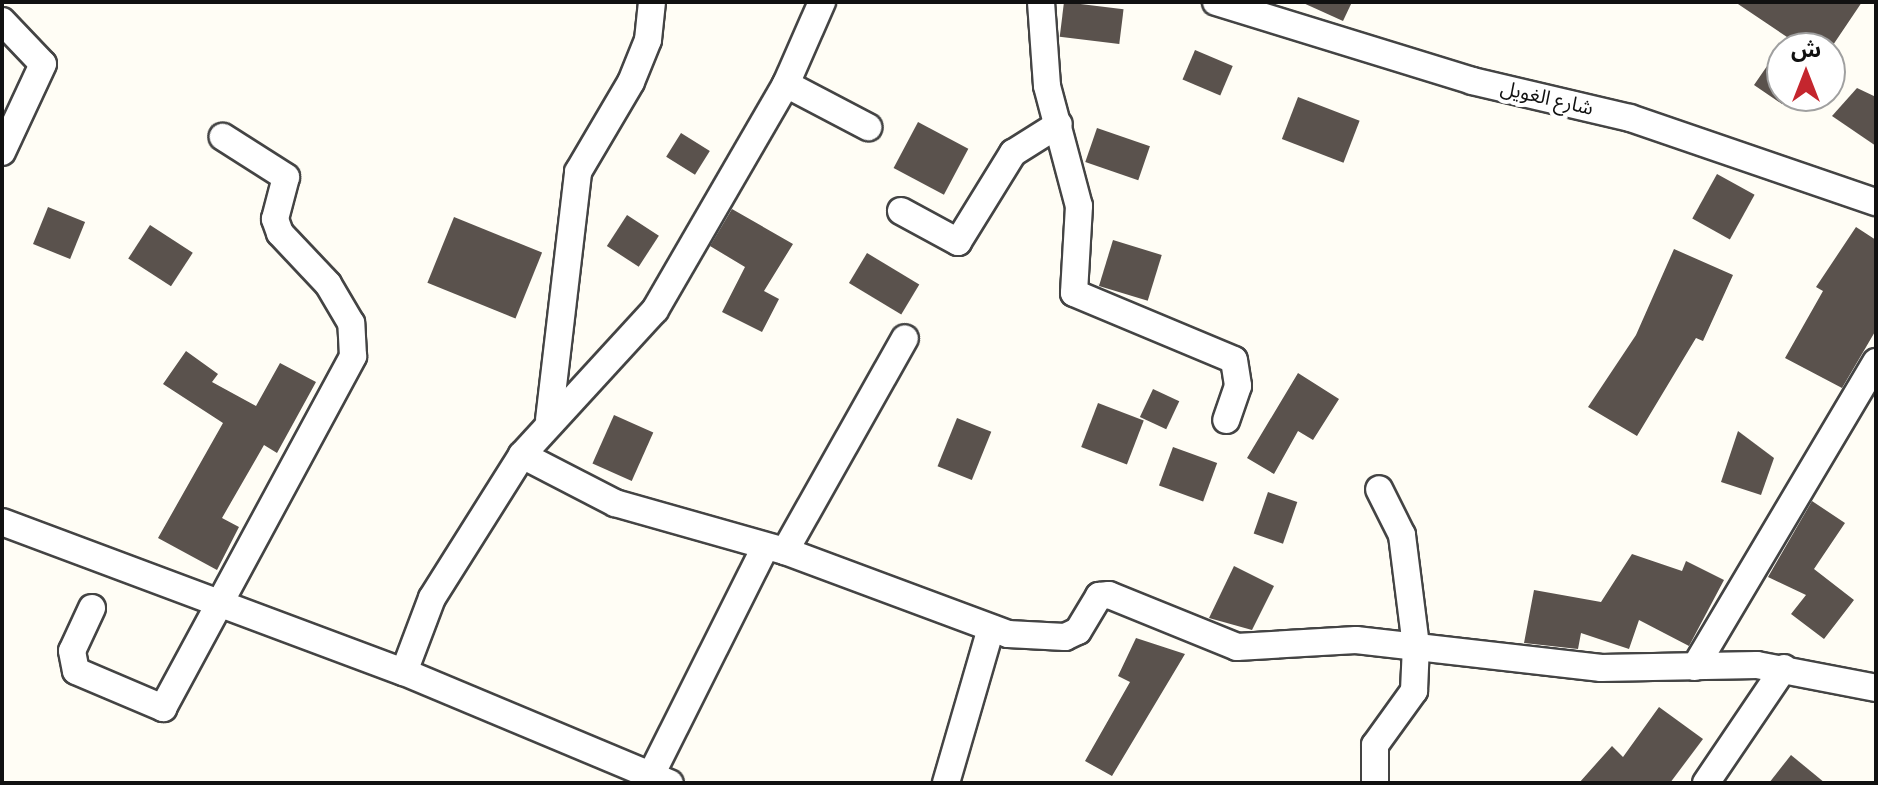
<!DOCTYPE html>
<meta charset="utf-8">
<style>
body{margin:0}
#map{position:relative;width:1878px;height:785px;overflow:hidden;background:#fffdf5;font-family:"Times New Roman","Noto Sans Arabic",serif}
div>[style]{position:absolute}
.building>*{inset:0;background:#5a524d;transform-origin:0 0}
.roads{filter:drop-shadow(2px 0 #444) drop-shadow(-2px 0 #444) drop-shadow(0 2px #444) drop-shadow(0 -2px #444)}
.minor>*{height:26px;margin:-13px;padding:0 13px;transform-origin:13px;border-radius:13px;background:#fff}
span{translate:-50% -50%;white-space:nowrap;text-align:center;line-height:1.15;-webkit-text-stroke:8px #fff;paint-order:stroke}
.street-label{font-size:20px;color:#111}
.frame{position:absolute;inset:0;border:4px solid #111;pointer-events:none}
.north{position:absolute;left:1766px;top:32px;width:80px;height:80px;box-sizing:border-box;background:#fff;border:2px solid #a0a0a0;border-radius:50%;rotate:0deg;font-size:22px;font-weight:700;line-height:32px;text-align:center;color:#111}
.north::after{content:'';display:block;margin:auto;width:28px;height:36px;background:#c4262e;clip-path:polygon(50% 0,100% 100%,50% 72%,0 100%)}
</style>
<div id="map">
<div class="building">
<div style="left:1064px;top:2px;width:60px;height:35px;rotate:7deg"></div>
<div style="clip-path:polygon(1301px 2px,1352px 2px,1343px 21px)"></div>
<div style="clip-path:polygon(1735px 2px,1862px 2px,1831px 48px,1782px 48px,1782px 104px,1754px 85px,1787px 37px)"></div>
<div style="left:1195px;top:50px;width:41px;height:32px;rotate:23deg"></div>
<div style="clip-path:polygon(1857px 88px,1876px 97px,1876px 146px,1832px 116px)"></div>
<div style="left:1298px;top:97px;width:66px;height:45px;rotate:21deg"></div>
<div style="left:918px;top:122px;width:57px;height:52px;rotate:28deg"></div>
<div style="left:1097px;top:128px;width:56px;height:36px;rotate:19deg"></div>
<div style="left:681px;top:133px;width:34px;height:28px;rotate:32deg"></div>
<div style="left:1717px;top:174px;width:43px;height:51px;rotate:29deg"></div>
<div style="left:48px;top:207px;width:40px;height:40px;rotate:22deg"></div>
<div style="clip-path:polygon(732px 209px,793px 244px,764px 291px,779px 299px,762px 332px,722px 312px,745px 267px,710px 246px)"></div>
<div style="left:627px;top:215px;width:38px;height:37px;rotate:33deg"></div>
<div style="left:454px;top:217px;width:95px;height:71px;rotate:22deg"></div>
<div style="left:150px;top:225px;width:51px;height:40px;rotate:33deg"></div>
<div style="clip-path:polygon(1856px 227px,1876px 240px,1876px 330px,1842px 388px,1785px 358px,1823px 291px,1816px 287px)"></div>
<div style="left:1113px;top:240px;width:51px;height:48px;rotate:17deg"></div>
<div style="clip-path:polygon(1674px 249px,1733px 275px,1703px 341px,1696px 338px,1637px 436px,1588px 407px,1636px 335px)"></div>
<div style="left:867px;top:253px;width:61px;height:35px;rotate:31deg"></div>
<div style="clip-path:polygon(186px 351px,218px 374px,212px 382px,256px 406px,280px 363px,316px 382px,277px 453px,264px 445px,222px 518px,239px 527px,217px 570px,158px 538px,223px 423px,163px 384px)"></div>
<div style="clip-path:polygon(1298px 373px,1339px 399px,1313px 440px,1298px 431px,1274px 474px,1247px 458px)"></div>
<div style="left:1153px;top:389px;width:29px;height:31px;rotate:25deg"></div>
<div style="left:1098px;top:403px;width:49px;height:47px;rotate:21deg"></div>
<div style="left:614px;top:415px;width:43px;height:53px;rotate:24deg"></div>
<div style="left:957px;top:418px;width:37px;height:52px;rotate:22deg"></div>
<div style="clip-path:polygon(1738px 431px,1774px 458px,1761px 495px,1721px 482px)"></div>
<div style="left:1173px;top:447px;width:47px;height:41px;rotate:20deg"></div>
<div style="left:1268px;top:492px;width:31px;height:44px;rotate:19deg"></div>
<div style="clip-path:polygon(1812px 501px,1845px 523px,1814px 569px,1854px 600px,1824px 639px,1791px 614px,1806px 595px,1768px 577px)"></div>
<div style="clip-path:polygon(1632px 554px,1682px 571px,1686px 561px,1724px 580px,1689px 646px,1639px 620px,1629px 649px,1581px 633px,1578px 649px,1524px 643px,1534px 590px,1601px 602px)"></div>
<div style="clip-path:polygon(1234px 566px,1274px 586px,1252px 630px,1209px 618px)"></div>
<div style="clip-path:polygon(1136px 638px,1185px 654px,1112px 776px,1085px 761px,1130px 682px,1118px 676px)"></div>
<div style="clip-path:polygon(1659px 707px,1703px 739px,1670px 783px,1579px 783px,1612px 746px,1623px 757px)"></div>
<div style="clip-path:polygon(1791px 755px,1825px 783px,1769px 783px)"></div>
</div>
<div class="roads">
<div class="minor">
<div style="left:1041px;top:2px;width:84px;rotate:85.9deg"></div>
<div style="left:1047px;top:86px;width:124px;rotate:75.1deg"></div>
<div style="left:1079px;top:206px;width:87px;rotate:93.3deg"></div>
<div style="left:1074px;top:293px;width:173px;rotate:22.7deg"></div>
<div style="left:1234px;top:360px;width:26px;rotate:81deg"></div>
<div style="left:1238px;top:386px;width:36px;rotate:109deg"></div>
<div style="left:1216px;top:2px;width:268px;rotate:17.1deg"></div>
<div style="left:1472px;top:81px;width:162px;rotate:13.2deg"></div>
<div style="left:1630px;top:118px;width:260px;rotate:18.9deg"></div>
<div style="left:2px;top:21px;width:59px;rotate:46.4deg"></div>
<div style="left:43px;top:64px;width:97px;rotate:115deg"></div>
<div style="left:786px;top:84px;width:93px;rotate:27.7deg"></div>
<div style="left:901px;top:211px;width:65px;rotate:28.5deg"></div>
<div style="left:958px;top:242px;width:105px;rotate:-58.3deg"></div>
<div style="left:1013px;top:153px;width:54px;rotate:-32.2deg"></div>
<div style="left:549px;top:420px;width:250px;rotate:-83.3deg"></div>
<div style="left:578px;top:172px;width:104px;rotate:-59.5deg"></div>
<div style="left:631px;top:82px;width:45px;rotate:-68deg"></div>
<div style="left:648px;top:40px;width:38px;rotate:-84deg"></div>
<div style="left:522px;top:455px;width:105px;rotate:27.3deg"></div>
<div style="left:615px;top:503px;width:177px;rotate:15.8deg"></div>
<div style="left:785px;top:551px;width:238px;rotate:20.4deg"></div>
<div style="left:1008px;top:634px;width:57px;rotate:3deg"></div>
<div style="left:1065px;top:637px;width:14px;rotate:-25deg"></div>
<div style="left:1078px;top:631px;width:41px;rotate:-59deg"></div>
<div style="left:1099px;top:596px;width:10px;rotate:-6deg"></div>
<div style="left:1109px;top:595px;width:138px;rotate:22.1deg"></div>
<div style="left:1237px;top:647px;width:119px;rotate:-3.4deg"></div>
<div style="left:1356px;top:640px;width:247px;rotate:6.5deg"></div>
<div style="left:1601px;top:668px;width:156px;rotate:-1.1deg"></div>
<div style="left:1757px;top:665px;width:121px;rotate:10.9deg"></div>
<div style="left:2px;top:522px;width:429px;rotate:20.5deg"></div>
<div style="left:404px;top:672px;width:288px;rotate:22.7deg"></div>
<div style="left:785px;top:551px;width:244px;rotate:-60.6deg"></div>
<div style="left:92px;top:608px;width:47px;rotate:114.9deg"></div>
<div style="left:72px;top:651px;width:20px;rotate:79deg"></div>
<div style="left:76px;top:671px;width:95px;rotate:23deg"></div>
<div style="left:163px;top:708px;width:400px;rotate:-61.6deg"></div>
<div style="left:353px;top:356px;width:33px;rotate:-93deg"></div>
<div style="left:351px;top:323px;width:45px;rotate:-120.5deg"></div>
<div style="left:328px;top:284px;width:70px;rotate:-133.3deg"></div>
<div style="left:280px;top:233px;width:15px;rotate:-110deg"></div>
<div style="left:275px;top:219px;width:43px;rotate:-75.3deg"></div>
<div style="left:286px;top:177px;width:75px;rotate:-147.6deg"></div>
<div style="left:1695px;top:667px;width:355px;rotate:-59.3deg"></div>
<div style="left:404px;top:672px;width:79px;rotate:-69.3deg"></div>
<div style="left:432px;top:598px;width:169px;rotate:-57.8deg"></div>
<div style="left:522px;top:455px;width:197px;rotate:-47.5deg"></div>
<div style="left:655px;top:310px;width:261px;rotate:-59.9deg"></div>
<div style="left:786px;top:84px;width:90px;rotate:-66.3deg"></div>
<div style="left:651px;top:775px;width:255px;rotate:-63.4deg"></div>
<div style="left:946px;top:783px;width:161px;rotate:-73.8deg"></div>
<div style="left:1375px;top:783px;width:38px;rotate:-90deg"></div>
<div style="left:1375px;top:745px;width:67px;rotate:-54.2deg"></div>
<div style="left:1414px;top:691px;width:45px;rotate:-87.5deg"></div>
<div style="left:1416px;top:646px;width:112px;rotate:-97.2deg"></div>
<div style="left:1402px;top:535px;width:51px;rotate:-116.6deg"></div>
<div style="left:1706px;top:783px;width:139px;rotate:-55.9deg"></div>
</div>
</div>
<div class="street-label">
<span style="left:1547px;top:98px;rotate:13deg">شارع الغويل</span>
</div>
<div class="frame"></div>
<div class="north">ش</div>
</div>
